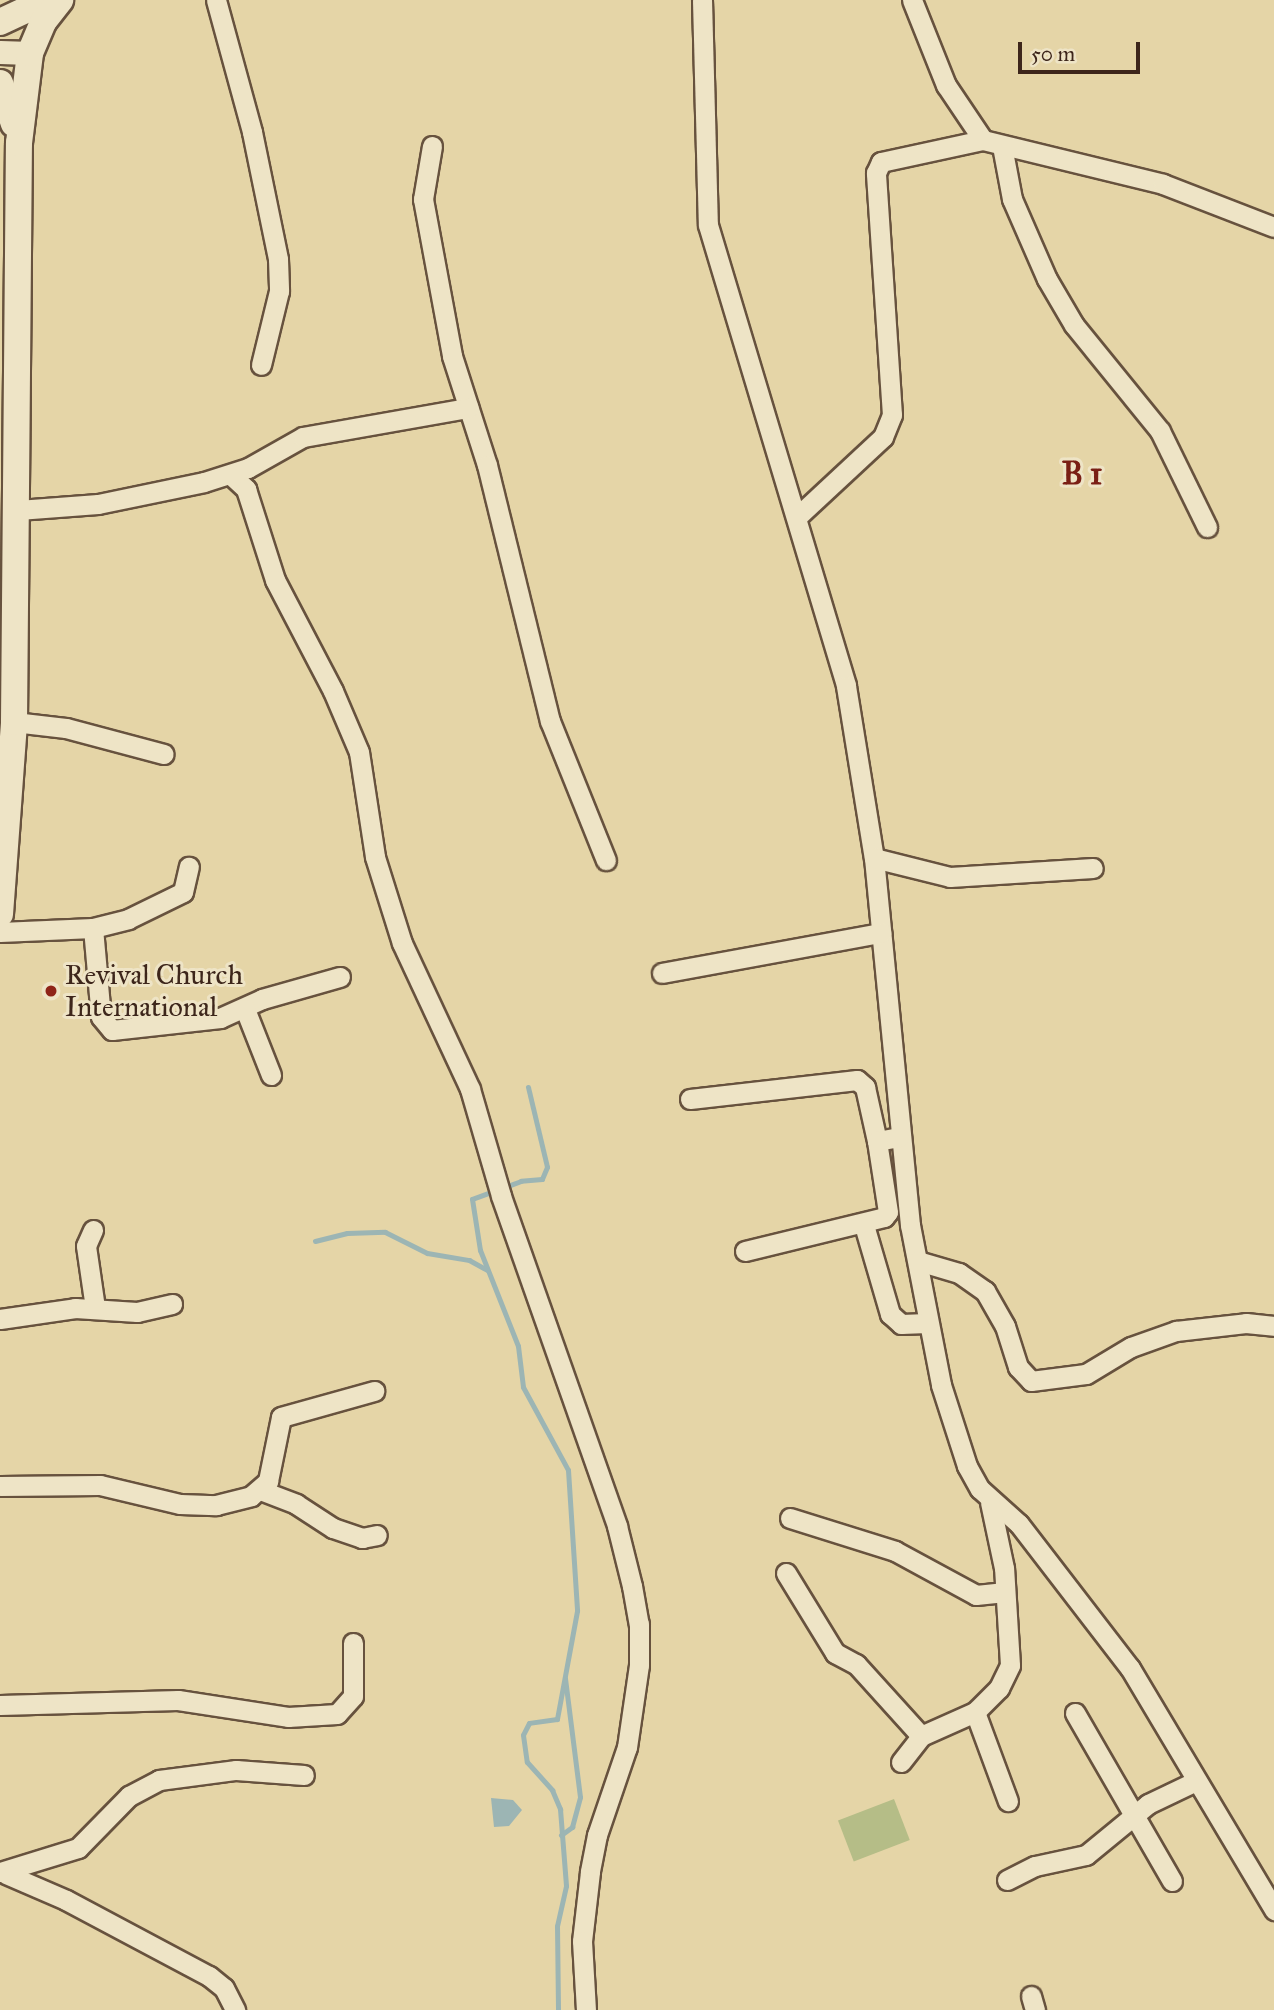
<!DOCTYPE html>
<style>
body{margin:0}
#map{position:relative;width:1274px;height:2010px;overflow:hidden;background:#e5d5a7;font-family:"IM FELL Great Primer",serif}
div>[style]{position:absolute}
.green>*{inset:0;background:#b5bd87;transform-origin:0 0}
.water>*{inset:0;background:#9cb5b4}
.stream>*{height:5px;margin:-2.5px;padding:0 2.5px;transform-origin:2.5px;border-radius:2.5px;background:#9cb5b4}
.roads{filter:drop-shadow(2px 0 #67523e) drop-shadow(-2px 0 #67523e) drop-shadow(0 2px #67523e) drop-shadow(0 -2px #67523e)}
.minor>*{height:19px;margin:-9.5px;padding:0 9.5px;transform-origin:9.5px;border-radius:9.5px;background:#eee4c6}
.tertiary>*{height:23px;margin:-11.5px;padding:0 11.5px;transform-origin:11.5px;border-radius:11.5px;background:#eee4c6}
.secondary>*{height:26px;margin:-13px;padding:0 13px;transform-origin:13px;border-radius:13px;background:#eee4c6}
.dots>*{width:19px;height:19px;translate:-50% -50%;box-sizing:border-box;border:4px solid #eee4c6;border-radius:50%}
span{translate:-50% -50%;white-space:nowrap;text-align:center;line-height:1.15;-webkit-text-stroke:6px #eee4c6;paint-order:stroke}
.poi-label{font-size:28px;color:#3d261b}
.left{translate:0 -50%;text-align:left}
.quarter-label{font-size:32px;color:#7a1f14;font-weight:700}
.scale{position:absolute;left:1018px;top:42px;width:122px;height:32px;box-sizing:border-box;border:4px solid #3d261b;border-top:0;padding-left:9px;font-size:21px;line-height:24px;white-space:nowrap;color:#3d261b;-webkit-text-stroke:5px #eee4c6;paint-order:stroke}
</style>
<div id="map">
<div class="green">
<div style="left:894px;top:1799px;width:44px;height:60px;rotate:69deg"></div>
</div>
<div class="water">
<div style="clip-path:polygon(491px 1798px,513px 1800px,522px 1810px,509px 1826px,494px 1827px)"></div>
</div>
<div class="stream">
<div style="left:4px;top:6px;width:13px;rotate:-29deg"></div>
<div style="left:528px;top:1087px;width:82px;rotate:76.6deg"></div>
<div style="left:547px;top:1167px;width:13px;rotate:113deg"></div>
<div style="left:542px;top:1179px;width:21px;rotate:175deg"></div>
<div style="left:521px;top:1181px;width:52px;rotate:159.8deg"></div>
<div style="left:472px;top:1199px;width:52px;rotate:81.1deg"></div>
<div style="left:480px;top:1250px;width:103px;rotate:68.4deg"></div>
<div style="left:518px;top:1346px;width:41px;rotate:83deg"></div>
<div style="left:523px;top:1387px;width:94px;rotate:61.5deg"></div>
<div style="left:568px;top:1470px;width:141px;rotate:86.3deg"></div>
<div style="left:577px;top:1611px;width:110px;rotate:100.5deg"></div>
<div style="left:557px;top:1719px;width:28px;rotate:172deg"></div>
<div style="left:529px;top:1723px;width:13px;rotate:117deg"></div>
<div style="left:523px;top:1735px;width:27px;rotate:82deg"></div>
<div style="left:527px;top:1762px;width:38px;rotate:48deg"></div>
<div style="left:552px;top:1790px;width:21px;rotate:67deg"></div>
<div style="left:560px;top:1809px;width:77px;rotate:85.5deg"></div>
<div style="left:566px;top:1886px;width:41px;rotate:102.7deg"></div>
<div style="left:557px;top:1926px;width:84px;rotate:89.3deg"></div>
<div style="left:315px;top:1241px;width:33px;rotate:-14deg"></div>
<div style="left:347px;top:1233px;width:38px;rotate:-2deg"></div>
<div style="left:385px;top:1232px;width:47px;rotate:26.6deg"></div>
<div style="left:427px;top:1253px;width:43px;rotate:9.5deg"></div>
<div style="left:469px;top:1260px;width:21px;rotate:29deg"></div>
<div style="left:561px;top:1835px;width:14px;rotate:-36deg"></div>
<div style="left:572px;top:1827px;width:31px;rotate:-75deg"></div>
<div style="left:580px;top:1797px;width:120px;rotate:-97.2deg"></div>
</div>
<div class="roads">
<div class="minor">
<div style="left:216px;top:0;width:137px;rotate:74.7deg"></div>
<div style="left:252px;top:132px;width:130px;rotate:78.4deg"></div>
<div style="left:278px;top:259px;width:32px;rotate:88deg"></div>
<div style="left:279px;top:291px;width:76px;rotate:103.7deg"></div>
<div style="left:702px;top:0;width:225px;rotate:88.5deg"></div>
<div style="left:708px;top:225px;width:481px;rotate:73.3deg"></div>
<div style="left:846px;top:686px;width:174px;rotate:80.8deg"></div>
<div style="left:874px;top:858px;width:369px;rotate:84.4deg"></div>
<div style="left:910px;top:1225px;width:163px;rotate:79deg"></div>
<div style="left:941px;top:1385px;width:85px;rotate:72.2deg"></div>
<div style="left:967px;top:1466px;width:26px;rotate:61deg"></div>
<div style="left:980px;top:1489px;width:52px;rotate:41.9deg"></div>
<div style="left:1019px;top:1524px;width:182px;rotate:52.4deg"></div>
<div style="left:1130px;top:1668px;width:282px;rotate:59.2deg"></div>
<div style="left:912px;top:0;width:92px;rotate:68.2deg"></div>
<div style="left:946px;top:85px;width:66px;rotate:56.1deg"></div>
<div style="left:432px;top:146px;width:54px;rotate:99.6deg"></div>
<div style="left:423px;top:199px;width:160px;rotate:79.5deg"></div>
<div style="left:452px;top:356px;width:114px;rotate:72.2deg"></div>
<div style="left:487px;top:465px;width:264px;rotate:76.2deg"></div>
<div style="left:550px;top:721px;width:150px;rotate:68.1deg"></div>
<div style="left:1002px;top:146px;width:54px;rotate:79.3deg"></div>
<div style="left:1012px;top:199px;width:87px;rotate:66.4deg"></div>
<div style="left:1047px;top:279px;width:53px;rotate:59.6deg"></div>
<div style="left:1074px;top:325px;width:136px;rotate:50.9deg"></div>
<div style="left:1160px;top:431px;width:107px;rotate:63.9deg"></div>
<div style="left:231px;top:475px;width:21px;rotate:43deg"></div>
<div style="left:246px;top:489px;width:96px;rotate:72.3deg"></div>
<div style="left:275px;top:580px;width:125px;rotate:62.4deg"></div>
<div style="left:333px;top:691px;width:66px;rotate:66.9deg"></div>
<div style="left:359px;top:752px;width:106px;rotate:81.3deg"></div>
<div style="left:375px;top:857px;width:90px;rotate:72.6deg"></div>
<div style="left:402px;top:943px;width:161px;rotate:65deg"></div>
<div style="left:470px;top:1089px;width:111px;rotate:73.8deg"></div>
<div style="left:501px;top:1196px;width:350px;rotate:70.6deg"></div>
<div style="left:617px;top:1526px;width:62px;rotate:76deg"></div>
<div style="left:632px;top:1586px;width:39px;rotate:80deg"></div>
<div style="left:639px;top:1624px;width:41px;rotate:90deg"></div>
<div style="left:639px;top:1665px;width:83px;rotate:98.3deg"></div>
<div style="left:627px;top:1747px;width:93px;rotate:108.8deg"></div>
<div style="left:597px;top:1835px;width:38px;rotate:101deg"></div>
<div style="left:590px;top:1872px;width:69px;rotate:96.6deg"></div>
<div style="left:582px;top:1941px;width:69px;rotate:86.7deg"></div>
<div style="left:18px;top:510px;width:80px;rotate:-4.3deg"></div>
<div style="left:98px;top:504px;width:108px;rotate:-11.7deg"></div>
<div style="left:204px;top:482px;width:46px;rotate:-17.7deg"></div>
<div style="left:248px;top:468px;width:63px;rotate:-29.4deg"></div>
<div style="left:303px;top:437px;width:168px;rotate:-10deg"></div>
<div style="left:798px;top:516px;width:116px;rotate:-42.9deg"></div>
<div style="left:883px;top:437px;width:24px;rotate:-68deg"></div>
<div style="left:892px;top:415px;width:243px;rotate:-93.8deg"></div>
<div style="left:876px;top:173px;width:12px;rotate:-66deg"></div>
<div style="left:881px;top:162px;width:104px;rotate:-12.2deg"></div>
<div style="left:983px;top:140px;width:185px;rotate:13.7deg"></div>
<div style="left:1163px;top:184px;width:119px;rotate:21.2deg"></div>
<div style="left:14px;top:722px;width:52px;rotate:6.6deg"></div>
<div style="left:66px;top:728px;width:101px;rotate:14.9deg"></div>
<div style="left:874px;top:858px;width:78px;rotate:14deg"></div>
<div style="left:950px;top:877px;width:143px;rotate:-3.6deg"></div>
<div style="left:93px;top:928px;width:36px;rotate:-14deg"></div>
<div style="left:128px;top:919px;width:61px;rotate:-26.1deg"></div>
<div style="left:183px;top:892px;width:26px;rotate:-77deg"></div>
<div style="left:0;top:932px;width:93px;rotate:-2.5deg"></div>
<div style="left:93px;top:928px;width:89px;rotate:84.9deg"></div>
<div style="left:101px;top:1017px;width:17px;rotate:50deg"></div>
<div style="left:112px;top:1030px;width:109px;rotate:-6.3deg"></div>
<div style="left:220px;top:1018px;width:46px;rotate:-24.3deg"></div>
<div style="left:262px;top:999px;width:81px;rotate:-15.8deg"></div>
<div style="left:662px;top:973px;width:223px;rotate:-10.4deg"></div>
<div style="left:245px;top:1009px;width:71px;rotate:68.5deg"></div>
<div style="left:690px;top:1099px;width:168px;rotate:-6.5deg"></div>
<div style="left:857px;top:1080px;width:11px;rotate:41deg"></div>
<div style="left:865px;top:1087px;width:55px;rotate:77.5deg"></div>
<div style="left:877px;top:1141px;width:22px;rotate:-10deg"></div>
<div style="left:864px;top:1225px;width:93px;rotate:73.7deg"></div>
<div style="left:890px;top:1314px;width:15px;rotate:42deg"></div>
<div style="left:901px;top:1324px;width:26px;rotate:-2deg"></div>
<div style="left:93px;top:1230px;width:17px;rotate:114deg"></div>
<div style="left:86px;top:1246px;width:63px;rotate:81.7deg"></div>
<div style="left:745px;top:1251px;width:143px;rotate:-13.7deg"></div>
<div style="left:884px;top:1217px;width:6px;rotate:-51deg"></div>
<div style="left:888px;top:1212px;width:72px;rotate:-98.8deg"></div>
<div style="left:918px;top:1261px;width:43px;rotate:16.3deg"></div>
<div style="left:959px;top:1273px;width:32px;rotate:35deg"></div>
<div style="left:985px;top:1291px;width:40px;rotate:60.3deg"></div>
<div style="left:1005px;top:1326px;width:43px;rotate:72.4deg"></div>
<div style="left:1018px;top:1367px;width:19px;rotate:47deg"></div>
<div style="left:1031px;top:1381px;width:55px;rotate:-7.3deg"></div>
<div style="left:1086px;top:1374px;width:52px;rotate:-31deg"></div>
<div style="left:1131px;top:1347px;width:48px;rotate:-19.6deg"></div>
<div style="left:1176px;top:1331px;width:70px;rotate:-6.5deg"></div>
<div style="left:1246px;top:1323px;width:28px;rotate:6deg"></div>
<div style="left:0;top:1319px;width:76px;rotate:-8.3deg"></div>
<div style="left:75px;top:1308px;width:62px;rotate:3.7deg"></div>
<div style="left:137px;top:1312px;width:36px;rotate:-13deg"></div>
<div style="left:0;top:1486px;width:100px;rotate:-0.6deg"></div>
<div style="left:100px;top:1485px;width:82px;rotate:13.4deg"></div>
<div style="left:180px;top:1504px;width:36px;rotate:2deg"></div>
<div style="left:216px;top:1505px;width:36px;rotate:-14deg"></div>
<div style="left:251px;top:1496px;width:23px;rotate:-41deg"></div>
<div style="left:268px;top:1481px;width:65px;rotate:-78.5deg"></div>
<div style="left:281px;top:1417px;width:97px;rotate:-15.6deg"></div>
<div style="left:260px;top:1490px;width:39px;rotate:21deg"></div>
<div style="left:296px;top:1504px;width:44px;rotate:33deg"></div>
<div style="left:333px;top:1528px;width:31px;rotate:19deg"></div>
<div style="left:362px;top:1538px;width:15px;rotate:-11deg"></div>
<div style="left:790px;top:1518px;width:110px;rotate:17.4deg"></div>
<div style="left:895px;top:1551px;width:92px;rotate:28.5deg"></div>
<div style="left:976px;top:1595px;width:29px;rotate:-6deg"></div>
<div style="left:786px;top:1573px;width:94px;rotate:58.5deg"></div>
<div style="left:835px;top:1653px;width:24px;rotate:28deg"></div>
<div style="left:856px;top:1664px;width:97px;rotate:47.9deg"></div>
<div style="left:0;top:1705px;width:178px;rotate:-1.6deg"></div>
<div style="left:178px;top:1700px;width:111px;rotate:8.8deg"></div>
<div style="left:288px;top:1717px;width:49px;rotate:-3.5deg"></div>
<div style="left:337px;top:1714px;width:24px;rotate:-48deg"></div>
<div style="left:353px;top:1696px;width:53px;rotate:-90deg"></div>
<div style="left:975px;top:1712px;width:95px;rotate:69.7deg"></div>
<div style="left:1075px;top:1713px;width:194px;rotate:60deg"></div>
<div style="left:901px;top:1762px;width:33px;rotate:-52deg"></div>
<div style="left:921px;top:1736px;width:59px;rotate:-24deg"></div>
<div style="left:975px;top:1712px;width:34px;rotate:-45deg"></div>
<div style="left:999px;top:1688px;width:25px;rotate:-64deg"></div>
<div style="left:1010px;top:1665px;width:97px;rotate:-93.5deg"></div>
<div style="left:1004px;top:1568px;width:67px;rotate:-102deg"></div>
<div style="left:0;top:1872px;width:82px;rotate:-17.1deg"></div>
<div style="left:78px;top:1848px;width:73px;rotate:-45.6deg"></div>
<div style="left:129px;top:1796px;width:34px;rotate:-28deg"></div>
<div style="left:159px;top:1780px;width:78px;rotate:-7.4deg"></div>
<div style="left:236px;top:1770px;width:68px;rotate:4.2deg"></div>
<div style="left:6px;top:1874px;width:65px;rotate:23.4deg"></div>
<div style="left:66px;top:1900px;width:162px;rotate:28deg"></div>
<div style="left:209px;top:1976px;width:19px;rotate:39deg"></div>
<div style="left:224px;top:1988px;width:25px;rotate:63deg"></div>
<div style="left:1007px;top:1880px;width:31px;rotate:-27deg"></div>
<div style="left:1035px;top:1866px;width:52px;rotate:-12.2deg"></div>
<div style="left:1086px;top:1855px;width:80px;rotate:-39.4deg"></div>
<div style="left:1148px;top:1804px;width:51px;rotate:-25.6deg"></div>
<div style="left:1031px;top:1996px;width:15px;rotate:74deg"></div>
</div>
<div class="tertiary">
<div style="left:0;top:52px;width:30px;rotate:2deg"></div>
</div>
<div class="secondary">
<div style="left:0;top:22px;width:52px;rotate:-25.1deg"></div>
<div style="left:0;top:83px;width:43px;rotate:71.1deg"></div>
<div style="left:0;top:914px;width:193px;rotate:-85.8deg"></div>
<div style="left:14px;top:722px;width:579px;rotate:-89.51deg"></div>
<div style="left:19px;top:143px;width:91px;rotate:-83deg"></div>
<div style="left:30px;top:53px;width:34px;rotate:-67deg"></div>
<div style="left:43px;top:22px;width:28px;rotate:-52deg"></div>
</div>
</div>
<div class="dots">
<div style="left:51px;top:991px;background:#8f2418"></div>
</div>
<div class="poi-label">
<span class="left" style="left:65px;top:991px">Revival Church<br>International</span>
</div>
<div class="quarter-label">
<span style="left:1082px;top:474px">B 1</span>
</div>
<div class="scale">50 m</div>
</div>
